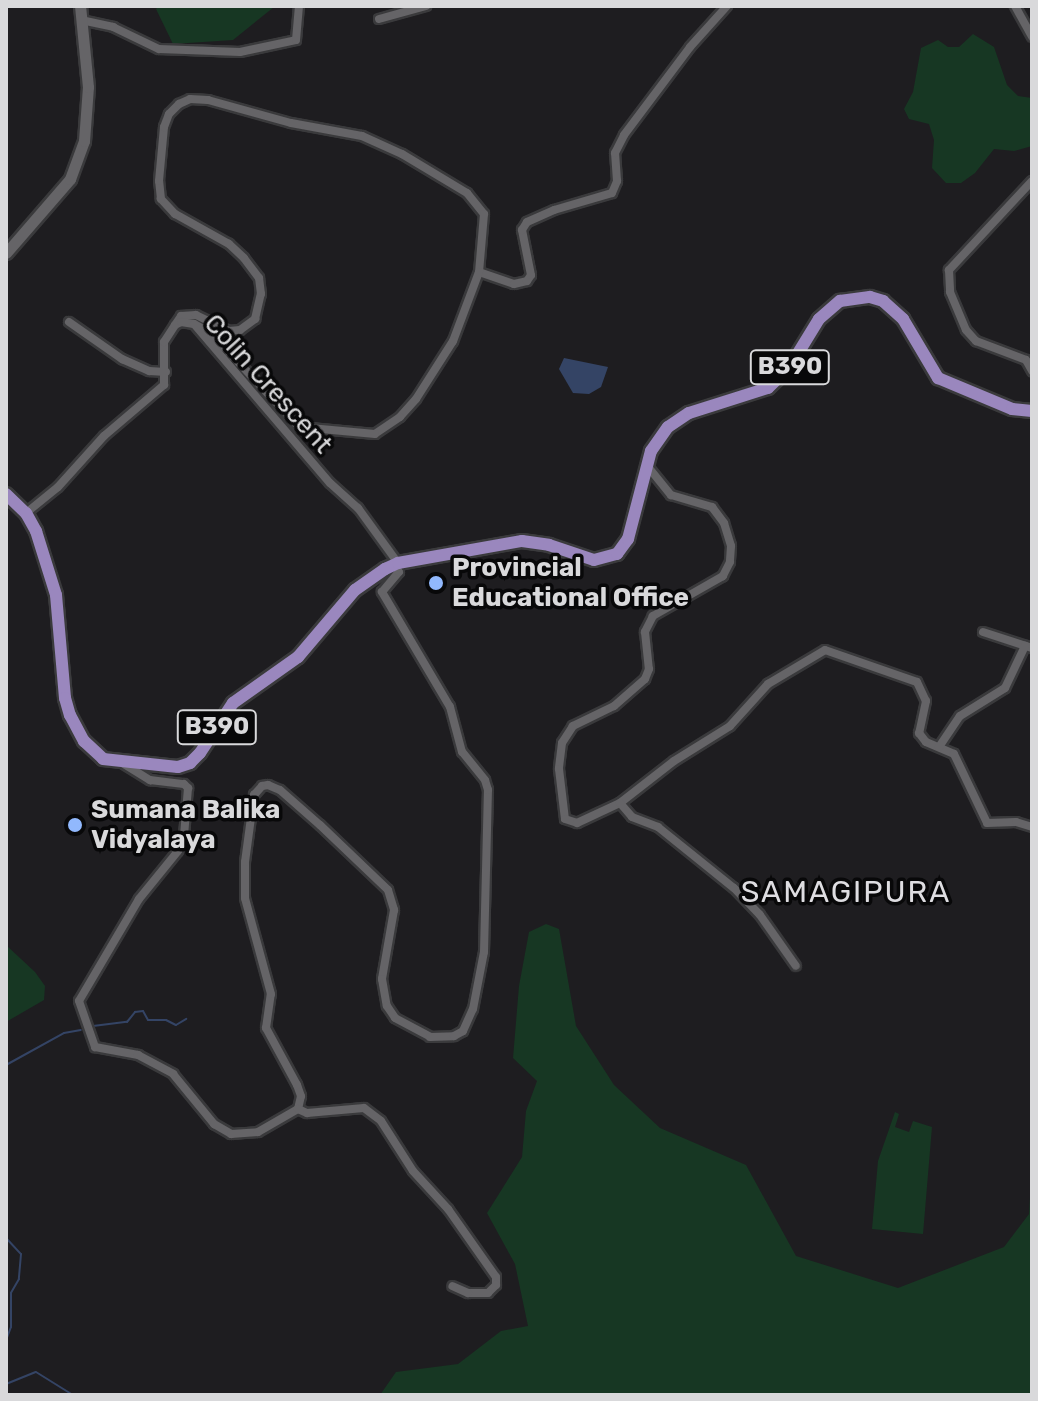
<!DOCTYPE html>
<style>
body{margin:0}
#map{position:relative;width:1038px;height:1401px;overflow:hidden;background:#1e1d20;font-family:Rubik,sans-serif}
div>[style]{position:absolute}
.green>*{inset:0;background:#173723}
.water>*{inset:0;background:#344465}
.stream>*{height:2px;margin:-1px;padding:0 1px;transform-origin:1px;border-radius:1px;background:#344465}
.roads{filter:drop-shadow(2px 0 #3a3a3c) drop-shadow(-2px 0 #3a3a3c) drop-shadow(0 2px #3a3a3c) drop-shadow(0 -2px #3a3a3c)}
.street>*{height:8px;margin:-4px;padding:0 4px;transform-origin:4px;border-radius:4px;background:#656467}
.secondary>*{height:11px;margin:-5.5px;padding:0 5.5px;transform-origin:5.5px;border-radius:5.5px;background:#656467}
.primary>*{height:12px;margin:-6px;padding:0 6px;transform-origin:6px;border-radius:6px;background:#9a87be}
.dots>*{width:22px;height:22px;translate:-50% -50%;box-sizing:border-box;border:4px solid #080809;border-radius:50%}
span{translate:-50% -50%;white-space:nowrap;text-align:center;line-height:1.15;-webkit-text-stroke:7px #080809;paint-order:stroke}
.shield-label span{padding:2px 6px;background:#080809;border:2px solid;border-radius:6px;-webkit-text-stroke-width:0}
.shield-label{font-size:24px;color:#d9d9db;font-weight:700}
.street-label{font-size:26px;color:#d9d9db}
.poi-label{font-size:26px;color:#d9d9db;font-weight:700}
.left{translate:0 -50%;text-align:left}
.quarter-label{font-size:30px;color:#dedde1;letter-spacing:2px}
.frame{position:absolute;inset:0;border:8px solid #d9d9db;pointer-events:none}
</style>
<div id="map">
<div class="green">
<div style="clip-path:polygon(159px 6px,273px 6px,274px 7px,233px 40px,173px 44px,156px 9px)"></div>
<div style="clip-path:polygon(973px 34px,994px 47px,1007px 85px,1018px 96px,1032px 98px,1032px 146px,1014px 151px,994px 149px,975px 173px,961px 183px,946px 183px,932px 168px,934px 140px,929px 124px,909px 119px,904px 109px,913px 92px,921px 48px,938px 40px,948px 47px,959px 47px)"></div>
<div style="clip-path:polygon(546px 924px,559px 929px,576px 1026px,614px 1085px,660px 1128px,746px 1165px,796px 1256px,898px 1288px,1004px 1247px,1029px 1214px,1032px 1163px,1032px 1395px,380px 1395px,396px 1372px,458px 1364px,501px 1331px,528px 1326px,515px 1264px,487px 1213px,522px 1157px,526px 1111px,537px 1081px,513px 1058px,519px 986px,529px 932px)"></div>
<div style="clip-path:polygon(6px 945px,35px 972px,45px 986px,44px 1000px,6px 1022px)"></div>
<div style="clip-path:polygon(895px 1112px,899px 1114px,895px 1127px,909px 1132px,913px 1121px,932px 1127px,923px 1234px,872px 1229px,878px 1161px)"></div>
</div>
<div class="water">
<div style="clip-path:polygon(564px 358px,608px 367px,601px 387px,589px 394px,573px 393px,559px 369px)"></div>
</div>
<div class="stream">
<div style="left:93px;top:1026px;width:34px;rotate:-7deg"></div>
<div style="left:127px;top:1022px;width:13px;rotate:-51deg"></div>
<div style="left:135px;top:1012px;width:8px;rotate:-7deg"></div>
<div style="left:143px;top:1011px;width:10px;rotate:61deg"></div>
<div style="left:148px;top:1020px;width:18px"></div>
<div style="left:166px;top:1020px;width:11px;rotate:27deg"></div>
<div style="left:176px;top:1025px;width:12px;rotate:-31deg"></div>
<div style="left:6px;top:1065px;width:66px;rotate:-28.9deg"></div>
<div style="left:64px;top:1033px;width:17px;rotate:-10deg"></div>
<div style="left:6px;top:1238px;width:22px;rotate:47deg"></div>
<div style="left:21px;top:1254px;width:25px;rotate:95deg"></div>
<div style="left:19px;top:1279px;width:16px;rotate:120deg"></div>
<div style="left:11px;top:1293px;width:34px;rotate:90deg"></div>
<div style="left:11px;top:1327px;width:14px;rotate:111deg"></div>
<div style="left:6px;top:1384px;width:32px;rotate:-22deg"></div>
<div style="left:36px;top:1372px;width:44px;rotate:31.9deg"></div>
<div style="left:162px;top:1395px;width:14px"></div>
</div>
<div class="roads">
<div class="street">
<div style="left:1015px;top:6px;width:35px;rotate:61deg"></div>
<div style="left:379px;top:19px;width:49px;rotate:-15.5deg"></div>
<div style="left:81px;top:20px;width:33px;rotate:12deg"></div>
<div style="left:113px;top:27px;width:51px;rotate:25.6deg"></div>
<div style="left:159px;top:49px;width:81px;rotate:2.1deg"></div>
<div style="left:240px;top:52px;width:57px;rotate:-12.1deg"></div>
<div style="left:296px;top:40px;width:34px;rotate:-85deg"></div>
<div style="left:1032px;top:181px;width:122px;rotate:133deg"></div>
<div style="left:949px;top:270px;width:22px;rotate:87deg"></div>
<div style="left:950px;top:292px;width:41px;rotate:67.2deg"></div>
<div style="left:966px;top:330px;width:15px;rotate:48deg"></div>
<div style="left:976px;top:341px;width:53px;rotate:20.8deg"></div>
<div style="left:1026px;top:360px;width:13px;rotate:61deg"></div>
<div style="left:479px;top:272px;width:37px;rotate:19deg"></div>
<div style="left:514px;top:284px;width:13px;rotate:-13deg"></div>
<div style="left:527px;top:281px;width:7px;rotate:-56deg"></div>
<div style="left:531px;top:275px;width:46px;rotate:-101.3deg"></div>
<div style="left:522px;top:230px;width:9px;rotate:-58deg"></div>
<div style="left:527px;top:222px;width:30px;rotate:-24deg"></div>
<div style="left:554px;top:210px;width:60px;rotate:-16.3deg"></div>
<div style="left:612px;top:193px;width:13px;rotate:-67deg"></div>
<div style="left:617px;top:181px;width:28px;rotate:-94deg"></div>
<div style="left:615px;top:153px;width:20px;rotate:-63deg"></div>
<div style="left:624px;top:135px;width:110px;rotate:-53.1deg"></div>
<div style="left:690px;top:47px;width:55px;rotate:-47.9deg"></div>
<div style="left:69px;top:322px;width:65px;rotate:34.9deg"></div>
<div style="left:122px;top:359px;width:30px;rotate:24deg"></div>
<div style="left:149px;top:371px;width:17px;rotate:3deg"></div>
<div style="left:175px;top:325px;width:11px;rotate:-56deg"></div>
<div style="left:181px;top:316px;width:15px;rotate:-4deg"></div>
<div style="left:196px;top:315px;width:37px;rotate:26deg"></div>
<div style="left:229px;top:331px;width:11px;rotate:-5deg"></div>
<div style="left:240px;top:330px;width:19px;rotate:-36deg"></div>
<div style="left:255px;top:319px;width:26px;rotate:-77deg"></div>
<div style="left:261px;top:294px;width:16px;rotate:-97deg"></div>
<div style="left:259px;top:278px;width:25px;rotate:-127deg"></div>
<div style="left:244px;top:258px;width:21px;rotate:-137deg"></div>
<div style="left:229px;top:244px;width:62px;rotate:-150.9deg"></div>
<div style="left:175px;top:214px;width:21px;rotate:-133deg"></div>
<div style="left:161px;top:199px;width:18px;rotate:-96deg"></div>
<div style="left:159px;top:181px;width:54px;rotate:-84.7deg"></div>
<div style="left:164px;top:127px;width:14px;rotate:-69deg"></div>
<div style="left:169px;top:114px;width:14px;rotate:-45deg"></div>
<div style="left:179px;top:104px;width:12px;rotate:-24deg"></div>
<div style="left:190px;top:99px;width:18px;rotate:3deg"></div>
<div style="left:208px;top:100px;width:86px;rotate:15.5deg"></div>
<div style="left:291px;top:123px;width:72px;rotate:10.4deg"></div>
<div style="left:362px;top:136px;width:44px;rotate:24.2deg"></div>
<div style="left:402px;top:154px;width:76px;rotate:31deg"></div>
<div style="left:467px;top:193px;width:27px;rotate:51deg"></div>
<div style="left:484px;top:214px;width:58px;rotate:94.9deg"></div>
<div style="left:479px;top:272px;width:74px;rotate:110.6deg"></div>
<div style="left:453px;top:341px;width:69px;rotate:122.5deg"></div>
<div style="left:416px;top:399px;width:24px;rotate:132deg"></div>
<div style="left:400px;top:417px;width:30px;rotate:146deg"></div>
<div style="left:375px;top:434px;width:76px;rotate:-174.7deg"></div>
<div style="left:299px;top:427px;width:129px;rotate:-133.1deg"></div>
<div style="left:211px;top:333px;width:19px;rotate:-152deg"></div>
<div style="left:649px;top:468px;width:35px;rotate:51deg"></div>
<div style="left:671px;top:495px;width:43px;rotate:16.3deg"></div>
<div style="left:712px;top:507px;width:20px;rotate:53deg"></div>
<div style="left:724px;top:523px;width:24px;rotate:73deg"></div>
<div style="left:731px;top:546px;width:16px;rotate:94deg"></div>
<div style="left:730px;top:562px;width:16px;rotate:117deg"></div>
<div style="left:723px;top:576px;width:81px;rotate:150.3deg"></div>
<div style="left:653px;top:616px;width:18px;rotate:117deg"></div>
<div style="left:645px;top:632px;width:37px;rotate:84deg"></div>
<div style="left:649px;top:669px;width:11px;rotate:112deg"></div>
<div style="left:645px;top:679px;width:41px;rotate:138.9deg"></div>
<div style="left:614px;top:706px;width:46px;rotate:154deg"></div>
<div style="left:573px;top:726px;width:20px;rotate:123deg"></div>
<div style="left:562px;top:743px;width:26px;rotate:97deg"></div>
<div style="left:559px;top:769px;width:50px;rotate:83.2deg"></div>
<div style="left:565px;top:819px;width:13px;rotate:18deg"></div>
<div style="left:577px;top:823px;width:47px;rotate:-24.9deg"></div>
<div style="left:620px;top:803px;width:68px;rotate:-37.9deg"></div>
<div style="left:674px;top:761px;width:66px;rotate:-32deg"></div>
<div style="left:730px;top:726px;width:57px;rotate:-47.9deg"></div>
<div style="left:768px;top:684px;width:66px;rotate:-30.8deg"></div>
<div style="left:825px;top:650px;width:97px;rotate:19.2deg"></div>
<div style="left:917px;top:682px;width:21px;rotate:65deg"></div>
<div style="left:926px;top:701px;width:33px;rotate:102deg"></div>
<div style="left:919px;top:733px;width:11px;rotate:52deg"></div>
<div style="left:926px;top:742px;width:30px;rotate:23deg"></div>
<div style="left:954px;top:754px;width:76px;rotate:64.4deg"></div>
<div style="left:987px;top:823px;width:29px;rotate:-2deg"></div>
<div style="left:1016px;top:822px;width:17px;rotate:17deg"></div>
<div style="left:26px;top:513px;width:41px;rotate:-39.1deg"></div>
<div style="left:58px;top:487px;width:69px;rotate:-48deg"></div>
<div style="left:104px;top:436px;width:79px;rotate:-40.4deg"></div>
<div style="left:164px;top:385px;width:43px;rotate:-90deg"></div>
<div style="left:164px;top:342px;width:20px;rotate:-57deg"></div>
<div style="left:175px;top:325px;width:7px;rotate:-27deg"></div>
<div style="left:181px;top:322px;width:13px;rotate:9deg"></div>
<div style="left:194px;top:324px;width:209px;rotate:49.5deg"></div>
<div style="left:330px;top:483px;width:38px;rotate:42deg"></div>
<div style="left:358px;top:508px;width:68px;rotate:54deg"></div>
<div style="left:983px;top:632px;width:52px;rotate:18.1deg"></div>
<div style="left:939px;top:747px;width:37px;rotate:-56deg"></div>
<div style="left:960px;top:716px;width:53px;rotate:-31.9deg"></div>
<div style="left:1005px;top:688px;width:47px;rotate:-64.5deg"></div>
<div style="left:124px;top:764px;width:31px;rotate:32deg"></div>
<div style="left:150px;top:780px;width:34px;rotate:7deg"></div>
<div style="left:184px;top:784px;width:6px;rotate:45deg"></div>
<div style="left:188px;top:788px;width:48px;rotate:94.8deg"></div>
<div style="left:184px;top:836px;width:16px;rotate:112deg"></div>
<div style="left:178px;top:851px;width:62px;rotate:129.1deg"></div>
<div style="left:139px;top:899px;width:118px;rotate:120.5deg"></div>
<div style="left:79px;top:1001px;width:49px;rotate:70.8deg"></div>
<div style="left:95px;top:1047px;width:44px;rotate:10.5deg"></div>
<div style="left:138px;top:1055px;width:40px;rotate:28deg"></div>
<div style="left:173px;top:1074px;width:65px;rotate:50.6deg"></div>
<div style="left:214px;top:1124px;width:20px;rotate:30deg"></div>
<div style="left:231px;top:1134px;width:27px;rotate:-4deg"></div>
<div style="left:258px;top:1132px;width:46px;rotate:-29.9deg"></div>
<div style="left:298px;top:1109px;width:13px;rotate:-77deg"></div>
<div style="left:301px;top:1096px;width:12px;rotate:-110deg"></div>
<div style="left:297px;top:1085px;width:65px;rotate:-118.5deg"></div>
<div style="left:266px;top:1028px;width:34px;rotate:-82deg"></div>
<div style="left:271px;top:994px;width:99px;rotate:-105.2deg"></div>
<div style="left:245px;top:898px;width:36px;rotate:-90deg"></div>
<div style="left:245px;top:862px;width:68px;rotate:-82.3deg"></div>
<div style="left:254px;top:795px;width:12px;rotate:-48deg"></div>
<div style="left:262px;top:786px;width:6px;rotate:-9deg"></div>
<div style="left:268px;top:785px;width:13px;rotate:23deg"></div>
<div style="left:280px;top:790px;width:53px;rotate:41.2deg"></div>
<div style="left:320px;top:825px;width:94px;rotate:43.7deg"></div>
<div style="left:388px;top:890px;width:21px;rotate:73deg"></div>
<div style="left:394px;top:910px;width:70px;rotate:99.9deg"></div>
<div style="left:382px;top:979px;width:27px;rotate:80deg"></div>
<div style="left:387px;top:1006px;width:14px;rotate:56deg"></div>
<div style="left:395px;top:1018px;width:40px;rotate:28deg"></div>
<div style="left:430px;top:1037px;width:24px;rotate:-2deg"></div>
<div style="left:454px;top:1036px;width:10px;rotate:-29deg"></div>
<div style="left:463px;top:1031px;width:24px;rotate:-66deg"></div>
<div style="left:473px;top:1009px;width:58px;rotate:-79.1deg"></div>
<div style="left:484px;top:952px;width:162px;rotate:-88.6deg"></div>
<div style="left:488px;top:790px;width:10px;rotate:-107deg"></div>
<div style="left:485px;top:780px;width:36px;rotate:-129deg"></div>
<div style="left:462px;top:752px;width:47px;rotate:-104.9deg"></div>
<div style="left:450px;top:707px;width:134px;rotate:-120.6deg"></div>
<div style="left:382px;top:592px;width:26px;rotate:-50deg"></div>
<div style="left:399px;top:572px;width:8px;rotate:-120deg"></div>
<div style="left:620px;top:803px;width:18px;rotate:49deg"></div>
<div style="left:632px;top:817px;width:28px;rotate:21deg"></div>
<div style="left:658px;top:827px;width:97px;rotate:38.8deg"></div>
<div style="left:734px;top:888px;width:37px;rotate:46deg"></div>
<div style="left:760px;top:915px;width:62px;rotate:54.8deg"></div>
<div style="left:298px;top:1109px;width:10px;rotate:24deg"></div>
<div style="left:307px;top:1113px;width:57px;rotate:-5deg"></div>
<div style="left:364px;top:1108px;width:21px;rotate:37deg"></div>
<div style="left:381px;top:1121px;width:59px;rotate:57.4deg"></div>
<div style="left:413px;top:1171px;width:52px;rotate:47.4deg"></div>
<div style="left:448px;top:1209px;width:83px;rotate:54.8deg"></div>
<div style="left:496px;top:1277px;width:8px;rotate:90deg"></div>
<div style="left:496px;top:1285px;width:11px;rotate:135deg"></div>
<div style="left:488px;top:1293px;width:20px;rotate:180deg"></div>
<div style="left:468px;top:1293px;width:17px;rotate:-156deg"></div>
</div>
<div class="secondary">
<div style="left:6px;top:253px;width:98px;rotate:-49.1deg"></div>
<div style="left:70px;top:179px;width:40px;rotate:-69.8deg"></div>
<div style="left:84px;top:141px;width:54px;rotate:-85.8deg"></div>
<div style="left:88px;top:87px;width:81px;rotate:-95.6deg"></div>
</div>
<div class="primary">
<div style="left:6px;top:494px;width:28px;rotate:44deg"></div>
<div style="left:26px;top:513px;width:21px;rotate:61deg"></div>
<div style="left:36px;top:531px;width:67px;rotate:72.6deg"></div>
<div style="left:56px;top:595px;width:103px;rotate:85deg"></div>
<div style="left:65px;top:698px;width:18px;rotate:74deg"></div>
<div style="left:70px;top:715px;width:30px;rotate:62deg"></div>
<div style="left:84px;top:741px;width:26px;rotate:43deg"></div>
<div style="left:103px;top:759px;width:75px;rotate:6.1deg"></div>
<div style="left:178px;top:767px;width:13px;rotate:-18deg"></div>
<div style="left:190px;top:763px;width:14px;rotate:-45deg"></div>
<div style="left:200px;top:753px;width:60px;rotate:-56.6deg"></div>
<div style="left:233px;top:703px;width:80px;rotate:-35.3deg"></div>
<div style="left:298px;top:657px;width:88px;rotate:-49.6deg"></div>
<div style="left:355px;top:590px;width:37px;rotate:-35deg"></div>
<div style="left:385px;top:569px;width:14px;rotate:-25deg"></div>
<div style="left:398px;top:563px;width:126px;rotate:-10.1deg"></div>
<div style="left:522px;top:541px;width:27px;rotate:8deg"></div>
<div style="left:549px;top:545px;width:47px;rotate:18.4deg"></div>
<div style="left:594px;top:560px;width:24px;rotate:-15deg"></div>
<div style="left:617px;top:554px;width:19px;rotate:-54deg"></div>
<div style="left:628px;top:539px;width:91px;rotate:-75.4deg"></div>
<div style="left:651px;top:451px;width:29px;rotate:-55deg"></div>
<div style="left:668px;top:427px;width:25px;rotate:-34deg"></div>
<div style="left:689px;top:413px;width:83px;rotate:-17.6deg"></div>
<div style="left:768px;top:388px;width:29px;rotate:-44deg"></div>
<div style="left:789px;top:368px;width:57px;rotate:-58.5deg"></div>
<div style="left:819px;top:319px;width:28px;rotate:-41deg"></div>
<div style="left:840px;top:301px;width:30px;rotate:-8deg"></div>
<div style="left:870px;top:297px;width:14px;rotate:17deg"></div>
<div style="left:883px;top:301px;width:27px;rotate:42deg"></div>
<div style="left:903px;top:319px;width:69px;rotate:59.3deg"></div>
<div style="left:938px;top:378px;width:80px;rotate:22.7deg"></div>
<div style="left:1012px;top:409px;width:20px;rotate:6deg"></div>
</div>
</div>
<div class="dots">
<div style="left:436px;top:583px;background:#91b8fd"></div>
<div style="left:75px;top:825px;background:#91b8fd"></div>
</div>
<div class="shield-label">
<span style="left:790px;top:367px">B390</span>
<span style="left:217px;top:727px">B390</span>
</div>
<div class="street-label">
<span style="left:268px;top:384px;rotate:48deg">Colin Crescent</span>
</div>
<div class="poi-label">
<span class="left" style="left:452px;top:583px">Provincial<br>Educational Office</span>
<span class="left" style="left:91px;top:825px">Sumana Balika<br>Vidyalaya</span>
</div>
<div class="quarter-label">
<span style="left:846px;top:892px">SAMAGIPURA</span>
</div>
<div class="frame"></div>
</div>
